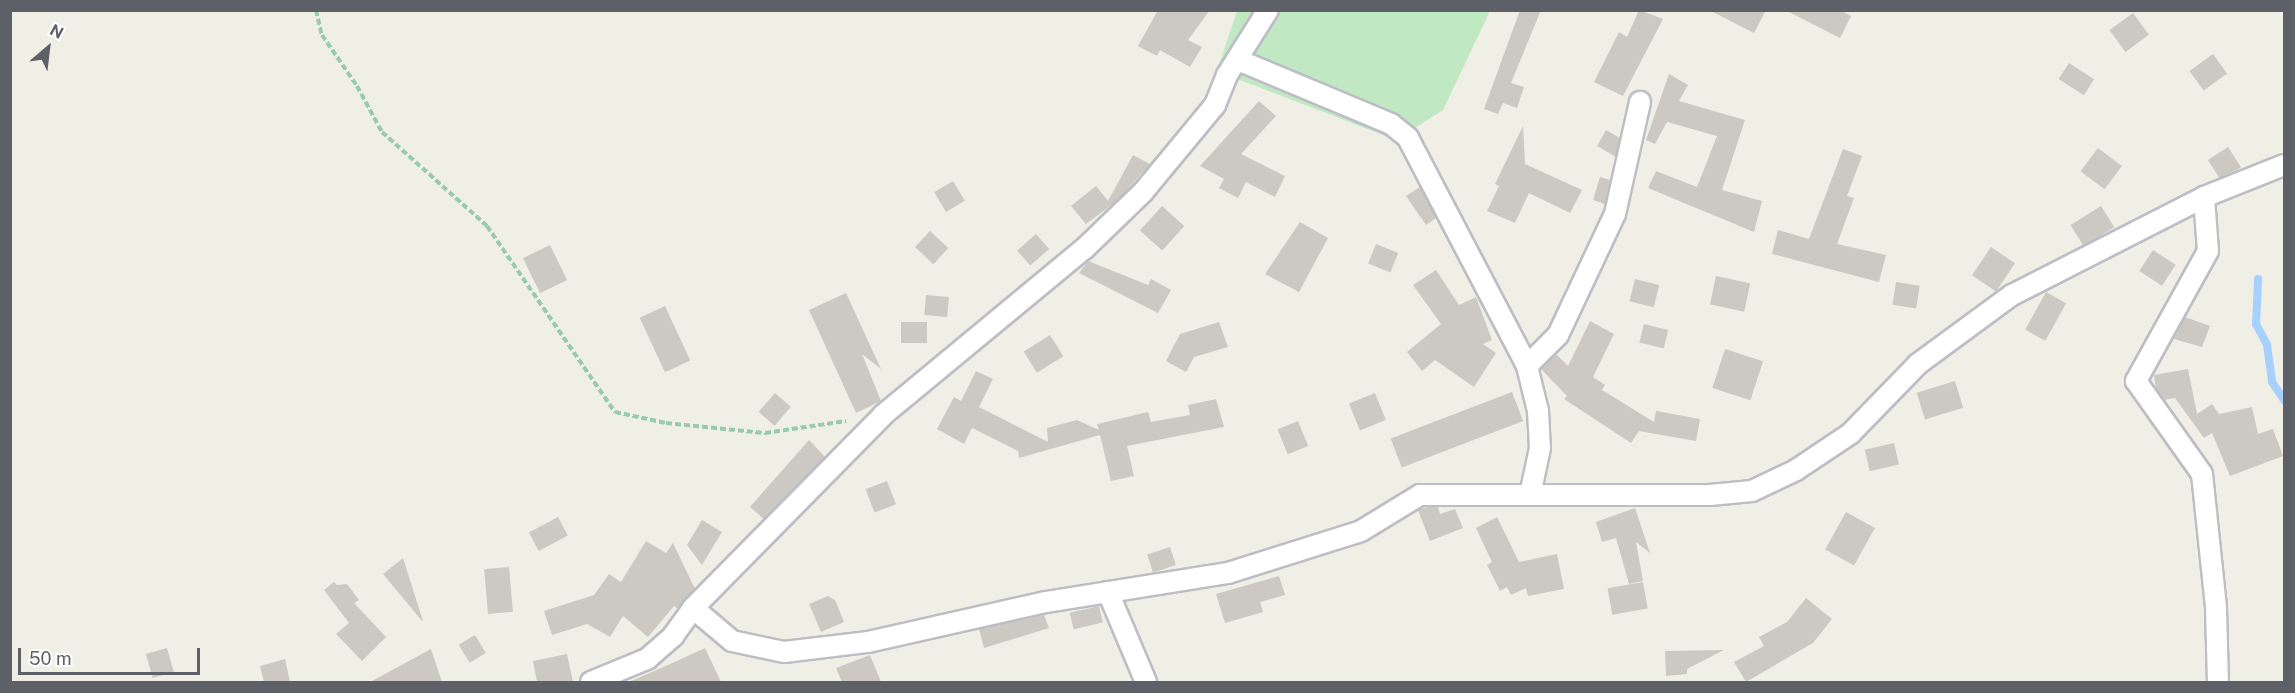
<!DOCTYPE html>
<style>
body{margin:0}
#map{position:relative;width:2295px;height:693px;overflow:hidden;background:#f0efe5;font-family:"Public Sans",sans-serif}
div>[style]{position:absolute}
.green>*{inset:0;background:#c0e9c3}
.stream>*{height:8px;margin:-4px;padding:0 4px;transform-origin:4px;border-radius:4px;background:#a6d1ff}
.building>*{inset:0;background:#cbc9c2;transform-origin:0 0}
.path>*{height:4px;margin-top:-2px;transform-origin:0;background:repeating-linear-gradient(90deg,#98cbab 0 6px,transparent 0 9px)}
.roads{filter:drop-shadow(2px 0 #bdbec5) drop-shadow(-2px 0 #bdbec5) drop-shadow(0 2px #bdbec5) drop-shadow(0 -2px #bdbec5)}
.minor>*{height:20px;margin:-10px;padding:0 10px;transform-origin:10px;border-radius:10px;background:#fff}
span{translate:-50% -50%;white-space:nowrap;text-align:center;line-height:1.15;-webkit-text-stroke:5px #fff;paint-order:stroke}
.frame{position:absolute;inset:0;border:12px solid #5d6067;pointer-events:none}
.north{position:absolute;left:18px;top:18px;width:60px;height:60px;-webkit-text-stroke:4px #fff;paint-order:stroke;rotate:28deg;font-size:16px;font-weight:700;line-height:24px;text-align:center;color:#5d6067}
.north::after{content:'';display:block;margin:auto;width:21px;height:27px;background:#5d6067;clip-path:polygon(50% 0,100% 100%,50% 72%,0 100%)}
.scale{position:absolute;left:18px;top:648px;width:182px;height:27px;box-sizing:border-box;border:3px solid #5d6067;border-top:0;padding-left:8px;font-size:18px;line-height:21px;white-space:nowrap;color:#5d6067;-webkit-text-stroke:4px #fff;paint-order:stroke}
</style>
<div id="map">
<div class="green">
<div style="clip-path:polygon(1237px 11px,1490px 11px,1443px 110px,1396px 140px,1227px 75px,1218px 68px)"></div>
</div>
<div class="stream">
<div style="left:2258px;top:279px;width:45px;rotate:92.5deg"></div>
<div style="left:2256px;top:324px;width:24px;rotate:62deg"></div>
<div style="left:2267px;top:345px;width:37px;rotate:82deg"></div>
<div style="left:2272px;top:382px;width:22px;rotate:56deg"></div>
</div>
<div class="building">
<div style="clip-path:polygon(1158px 10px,1210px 10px,1188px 40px,1202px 47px,1190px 67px,1160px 50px,1157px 56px,1138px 46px)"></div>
<div style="clip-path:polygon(1520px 10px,1541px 10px,1511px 83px,1524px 87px,1517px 108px,1503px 103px,1498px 114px,1484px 109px)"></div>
<div style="clip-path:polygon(1639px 10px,1663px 19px,1623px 96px,1594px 82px,1619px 32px,1627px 37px)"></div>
<div style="clip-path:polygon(1709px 10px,1766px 10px,1754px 33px)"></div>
<div style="clip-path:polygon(1785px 10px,1840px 10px,1851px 16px,1840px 38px)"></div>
<div style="left:2133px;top:13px;width:27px;height:29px;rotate:54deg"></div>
<div style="left:2213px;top:54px;width:24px;height:29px;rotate:54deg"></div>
<div style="left:2069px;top:63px;width:30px;height:19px;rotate:33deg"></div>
<div style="clip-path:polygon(1669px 74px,1688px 85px,1679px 101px,1745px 120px,1722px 190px,1762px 201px,1754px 232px,1648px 188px,1656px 171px,1697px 187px,1717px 136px,1667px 122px,1655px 144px,1646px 140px)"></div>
<div style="clip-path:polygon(1259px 101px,1276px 116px,1241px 154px,1285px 176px,1275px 197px,1246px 182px,1238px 198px,1219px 188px,1224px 179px,1200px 166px)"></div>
<div style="clip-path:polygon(1523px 126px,1525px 164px,1582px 190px,1570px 213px,1529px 193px,1515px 223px,1487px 211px,1499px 186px,1495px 184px)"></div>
<div style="clip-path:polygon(1606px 130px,1620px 138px,1616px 157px,1597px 146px)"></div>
<div style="left:2228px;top:147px;width:24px;height:24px;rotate:57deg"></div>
<div style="left:2098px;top:148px;width:30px;height:29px;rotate:37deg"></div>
<div style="clip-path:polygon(1843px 149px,1862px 156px,1847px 196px,1854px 198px,1837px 244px,1886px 255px,1879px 282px,1772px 254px,1778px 230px,1809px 239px)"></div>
<div style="clip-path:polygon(1133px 155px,1150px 164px,1118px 200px,1086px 224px,1071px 206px,1096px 186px,1108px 201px)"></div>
<div style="clip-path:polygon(1600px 177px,1610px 180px,1605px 204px,1593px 200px)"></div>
<div style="left:953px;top:181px;width:23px;height:22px;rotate:59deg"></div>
<div style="clip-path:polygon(1420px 187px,1436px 218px,1426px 225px,1406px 196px)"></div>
<div style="left:1162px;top:206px;width:30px;height:33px;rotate:42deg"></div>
<div style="left:2101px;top:206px;width:25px;height:36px;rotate:58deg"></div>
<div style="clip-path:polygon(1300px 222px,1328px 238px,1299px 292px,1265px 274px)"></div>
<div style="left:930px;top:231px;width:25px;height:22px;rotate:43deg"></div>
<div style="left:1036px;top:234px;width:20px;height:25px;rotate:49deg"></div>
<div style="left:1376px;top:244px;width:24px;height:21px;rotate:22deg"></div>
<div style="left:550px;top:245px;width:39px;height:30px;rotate:64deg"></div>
<div style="left:1991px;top:247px;width:29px;height:34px;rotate:34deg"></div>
<div style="left:2153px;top:250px;width:27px;height:25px;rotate:33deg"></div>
<div style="clip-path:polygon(1088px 261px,1148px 285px,1151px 279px,1171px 290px,1158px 313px,1079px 273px)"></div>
<div style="clip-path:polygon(1436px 270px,1459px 305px,1476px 297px,1492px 340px,1483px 344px,1496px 353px,1474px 387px,1435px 360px,1422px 371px,1407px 352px,1441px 324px,1413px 285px)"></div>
<div style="left:1716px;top:276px;width:35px;height:29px;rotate:12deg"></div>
<div style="left:1635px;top:279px;width:25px;height:23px;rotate:14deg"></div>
<div style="left:1896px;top:282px;width:24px;height:23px;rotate:9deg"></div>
<div style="left:2046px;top:292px;width:23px;height:43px;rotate:29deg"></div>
<div style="clip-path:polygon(846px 293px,881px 369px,862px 354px,881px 401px,856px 413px,809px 310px)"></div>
<div style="left:926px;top:295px;width:23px;height:20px;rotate:5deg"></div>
<div style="left:665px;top:306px;width:60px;height:28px;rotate:65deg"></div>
<div style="clip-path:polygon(2185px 317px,2210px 326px,2202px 347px,2174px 339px)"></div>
<div style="clip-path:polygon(1590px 321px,1614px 334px,1593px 377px,1605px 385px,1602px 390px,1654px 422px,1656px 411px,1700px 419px,1696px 441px,1639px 431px,1631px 443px,1564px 399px,1567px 396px,1541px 369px,1556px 354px,1568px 366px)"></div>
<div style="left:901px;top:322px;width:26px;height:21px"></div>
<div style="clip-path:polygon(1219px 322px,1228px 347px,1194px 357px,1186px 372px,1166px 361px,1180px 334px)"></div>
<div style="left:1644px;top:324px;width:25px;height:19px;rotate:14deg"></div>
<div style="left:1050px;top:335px;width:25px;height:31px;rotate:58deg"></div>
<div style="left:1725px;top:349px;width:40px;height:41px;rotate:18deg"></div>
<div style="clip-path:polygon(2188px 369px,2197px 414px,2212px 404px,2219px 414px,2252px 407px,2258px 434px,2273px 429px,2283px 456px,2230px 476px,2212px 433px,2204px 438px,2175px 398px,2164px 400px,2156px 389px,2154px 375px)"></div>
<div style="clip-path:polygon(976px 371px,993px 379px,979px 407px,1048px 442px,1047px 428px,1077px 420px,1099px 430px,1097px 424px,1148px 412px,1151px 422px,1190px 415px,1188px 405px,1216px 399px,1224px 427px,1127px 446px,1134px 476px,1111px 481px,1100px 435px,1019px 458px,1018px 451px,972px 428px,964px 444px,937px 429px,954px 397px,961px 401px)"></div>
<div style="left:1955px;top:381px;width:28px;height:40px;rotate:73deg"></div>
<div style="left:1512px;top:392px;width:31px;height:130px;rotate:69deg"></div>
<div style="left:775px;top:393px;width:21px;height:25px;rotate:41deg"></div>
<div style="left:1375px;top:393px;width:29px;height:28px;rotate:68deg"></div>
<div style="left:1298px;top:421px;width:27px;height:22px;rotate:68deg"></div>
<div style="clip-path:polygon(809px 440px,825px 457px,764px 519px,750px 507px)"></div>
<div style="left:1894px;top:443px;width:22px;height:30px;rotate:77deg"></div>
<div style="left:887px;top:481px;width:25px;height:23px;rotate:69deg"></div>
<div style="clip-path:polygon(1427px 507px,1438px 507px,1440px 514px,1455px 509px,1463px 528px,1430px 541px,1418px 510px)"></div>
<div style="clip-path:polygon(1635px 508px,1650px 553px,1636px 542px,1643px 581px,1629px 584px,1616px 538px,1602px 542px,1596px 522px)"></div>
<div style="left:1846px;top:512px;width:33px;height:43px;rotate:29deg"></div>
<div style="left:558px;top:517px;width:21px;height:33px;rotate:62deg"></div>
<div style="clip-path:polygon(1497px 517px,1519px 562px,1557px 554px,1564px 589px,1528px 596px,1526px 588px,1511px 595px,1507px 587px,1500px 591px,1487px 565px,1492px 562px,1476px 528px)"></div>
<div style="clip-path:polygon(702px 520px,722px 532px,702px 565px,687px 545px)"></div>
<div style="clip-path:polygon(646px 541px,666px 553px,673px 543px,695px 589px,678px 609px,674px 606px,648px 637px,623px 616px,610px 637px,587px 624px,552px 635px,544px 611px,594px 595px,609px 574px,621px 582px)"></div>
<div style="left:1170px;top:547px;width:19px;height:24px;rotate:72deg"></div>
<div style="clip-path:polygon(403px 558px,423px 621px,422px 621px,383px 574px)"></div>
<div style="left:509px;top:567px;width:45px;height:25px;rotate:85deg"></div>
<div style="clip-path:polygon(1279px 576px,1285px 595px,1260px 602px,1263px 612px,1225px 623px,1216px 594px)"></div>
<div style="clip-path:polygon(334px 582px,337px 585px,347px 584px,359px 600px,354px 603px,386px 637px,362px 661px,336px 634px,349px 623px,324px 590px)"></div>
<div style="left:1643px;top:582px;width:27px;height:36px;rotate:80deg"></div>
<div style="clip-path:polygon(828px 596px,835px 600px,844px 622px,821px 632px,809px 604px)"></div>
<div style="clip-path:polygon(1806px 598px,1832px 619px,1813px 643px,1746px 682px,1734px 662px,1764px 646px,1759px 637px,1787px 622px)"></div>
<div style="left:1099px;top:606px;width:17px;height:30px;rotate:77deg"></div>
<div style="clip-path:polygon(1044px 615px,1049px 628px,984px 648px,979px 629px)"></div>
<div style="left:475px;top:635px;width:21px;height:19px;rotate:59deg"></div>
<div style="left:167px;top:648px;width:25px;height:22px;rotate:74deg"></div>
<div style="clip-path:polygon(705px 648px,721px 682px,629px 682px,677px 661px)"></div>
<div style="clip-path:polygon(431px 649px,442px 682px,370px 682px)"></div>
<div style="clip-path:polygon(1724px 650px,1687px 669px,1687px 674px,1666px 676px,1665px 651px)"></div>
<div style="clip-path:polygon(567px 654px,573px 682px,537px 682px,533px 661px)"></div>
<div style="clip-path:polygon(870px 655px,881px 682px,842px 682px,836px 668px)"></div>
<div style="clip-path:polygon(285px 659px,290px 682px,264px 682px,260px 666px)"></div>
</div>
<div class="path">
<div style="left:316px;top:10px;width:26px;rotate:77deg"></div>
<div style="left:322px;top:35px;width:62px;rotate:55.5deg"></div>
<div style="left:357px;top:86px;width:52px;rotate:61.5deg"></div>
<div style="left:382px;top:132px;width:141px;rotate:41.8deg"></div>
<div style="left:487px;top:226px;width:226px;rotate:55.5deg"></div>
<div style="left:615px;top:412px;width:52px;rotate:12.2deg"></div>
<div style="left:666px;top:423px;width:100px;rotate:5.8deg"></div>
<div style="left:765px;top:433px;width:82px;rotate:-8.4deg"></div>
</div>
<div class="roads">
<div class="minor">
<div style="left:1238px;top:60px;width:166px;rotate:22.7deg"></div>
<div style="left:1391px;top:124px;width:22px;rotate:39deg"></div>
<div style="left:1408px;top:138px;width:257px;rotate:62.4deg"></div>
<div style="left:1527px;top:366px;width:46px;rotate:76.3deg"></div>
<div style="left:1538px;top:411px;width:37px;rotate:87deg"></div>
<div style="left:1540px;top:448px;width:48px;rotate:102deg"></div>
<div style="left:1530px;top:495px;width:180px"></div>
<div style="left:1710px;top:495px;width:42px;rotate:-5.4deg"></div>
<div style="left:1752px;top:491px;width:49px;rotate:-25.5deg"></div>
<div style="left:1796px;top:470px;width:65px;rotate:-33.7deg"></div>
<div style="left:1850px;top:434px;width:98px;rotate:-45.8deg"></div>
<div style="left:1918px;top:364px;width:117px;rotate:-36.3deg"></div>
<div style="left:2012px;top:295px;width:216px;rotate:-27deg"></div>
<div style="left:2204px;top:197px;width:86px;rotate:-21.8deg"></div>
<div style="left:2204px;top:197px;width:54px;rotate:85.8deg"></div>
<div style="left:2208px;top:251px;width:149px;rotate:119deg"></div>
<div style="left:2136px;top:381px;width:114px;rotate:54.6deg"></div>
<div style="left:2202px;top:474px;width:135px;rotate:84deg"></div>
<div style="left:2216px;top:608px;width:74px;rotate:88.5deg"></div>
<div style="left:1527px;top:366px;width:44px;rotate:-45deg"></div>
<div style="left:1558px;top:335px;width:134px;rotate:-64.8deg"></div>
<div style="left:1615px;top:214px;width:115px;rotate:-77.4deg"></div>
<div style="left:1108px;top:592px;width:98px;rotate:67.1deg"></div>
<div style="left:693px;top:608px;width:51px;rotate:40.2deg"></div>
<div style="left:732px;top:641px;width:53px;rotate:11.9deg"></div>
<div style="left:784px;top:652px;width:85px;rotate:-6.8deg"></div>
<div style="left:868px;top:642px;width:182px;rotate:-12.7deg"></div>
<div style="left:1046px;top:602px;width:184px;rotate:-9.1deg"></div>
<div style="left:1228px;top:573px;width:139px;rotate:-17.5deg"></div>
<div style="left:1361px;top:531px;width:69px;rotate:-31.4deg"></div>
<div style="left:1420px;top:495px;width:110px"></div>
<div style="left:591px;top:682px;width:61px;rotate:-22.3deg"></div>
<div style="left:647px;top:659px;width:35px;rotate:-41deg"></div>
<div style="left:673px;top:636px;width:34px;rotate:-54deg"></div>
<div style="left:693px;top:608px;width:271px;rotate:-45.4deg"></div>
<div style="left:883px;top:415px;width:261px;rotate:-39.6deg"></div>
<div style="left:1084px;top:249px;width:82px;rotate:-44deg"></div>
<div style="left:1143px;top:192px;width:113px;rotate:-50.4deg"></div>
<div style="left:1215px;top:105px;width:32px;rotate:-68deg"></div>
<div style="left:1227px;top:75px;width:77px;rotate:-57.8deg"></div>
</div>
</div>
<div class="frame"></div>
<div class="north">N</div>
<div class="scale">50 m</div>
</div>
